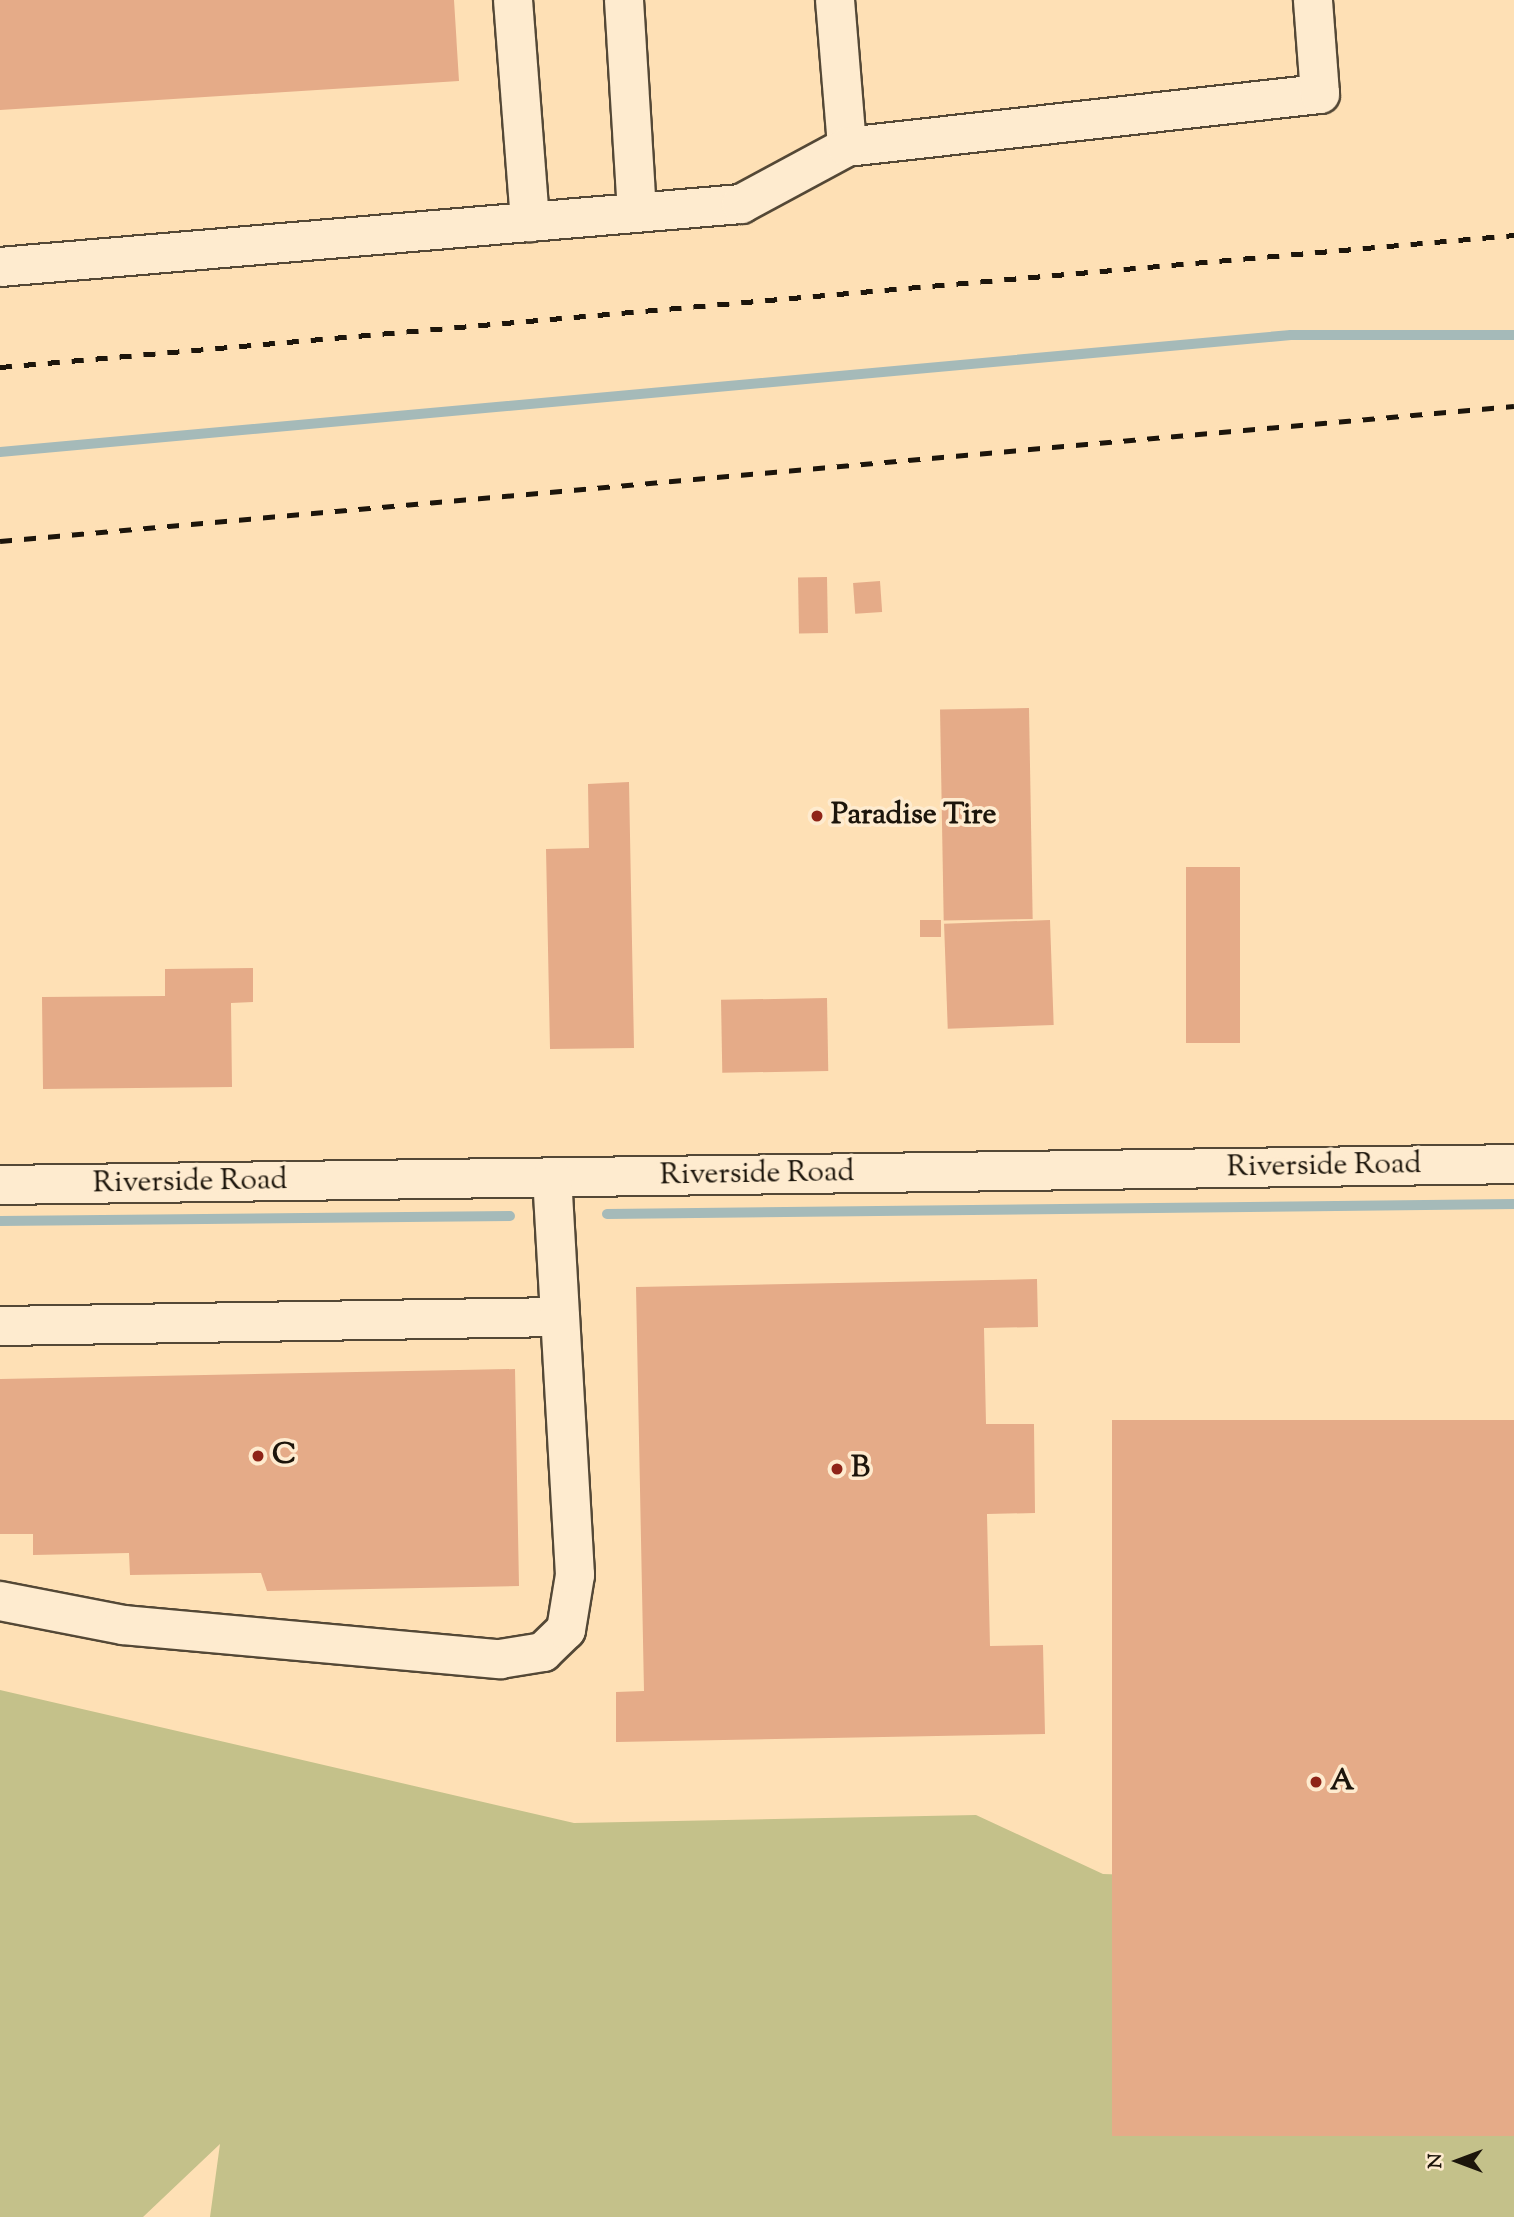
<!DOCTYPE html>
<style>
body{margin:0}
#map{position:relative;width:1514px;height:2217px;overflow:hidden;background:#fee0b5;font-family:"Sorts Mill Goudy",serif}
div>[style]{position:absolute}
.green>*{inset:0;background:#c4c18a}
.stream>*{height:10px;margin:-5px;padding:0 5px;transform-origin:5px;border-radius:5px;background:#a5bab9}
.building>*{inset:0;background:#e5ab88;transform-origin:0 0}
.roads{filter:drop-shadow(2px 0 #544836) drop-shadow(-2px 0 #544836) drop-shadow(0 2px #544836) drop-shadow(0 -2px #544836)}
.minor>*{height:38px;margin:-19px;padding:0 19px;transform-origin:19px;border-radius:19px;background:#feebcf}
.rail>*{height:5px;margin-top:-2.5px;transform-origin:0;background:repeating-linear-gradient(90deg,#1c150b 0 12px,transparent 0 24px)}
.dots>*{width:19px;height:19px;translate:-50% -50%;box-sizing:border-box;border:4px solid #feebcf;border-radius:50%}
span{translate:-50% -50%;white-space:nowrap;text-align:center;line-height:1.15;-webkit-text-stroke:7px #feebcf;paint-order:stroke}
.poi-label{font-size:30px;color:#1c150b;font-weight:700}
.left{translate:0 -50%;text-align:left}
.street-label{font-size:30px;color:#1c150b}
.north{position:absolute;left:1423px;top:2126px;width:70px;height:70px;-webkit-text-stroke:5px #feebcf;paint-order:stroke;rotate:270deg;font-size:19px;font-weight:700;line-height:28px;text-align:center;color:#1c150b}
.north::after{content:'';display:block;margin:auto;width:24px;height:32px;background:#1c150b;clip-path:polygon(50% 0,100% 100%,50% 72%,0 100%)}
</style>
<div id="map">
<div class="green">
<div style="clip-path:polygon(0 1690px,574px 1823px,976px 1815px,1103px 1874px,1479px 1886px,1514px 1946px,1514px 2217px,210px 2217px,220px 2144px,143px 2217px,0 2217px)"></div>
</div>
<div class="stream">
<div style="left:0;top:452px;width:1296px;rotate:-5.18deg"></div>
<div style="left:1291px;top:335px;width:223px"></div>
<div style="left:607px;top:1214px;width:907px;rotate:-0.63deg"></div>
<div style="left:0;top:1221px;width:510px;rotate:-0.56deg"></div>
</div>
<div class="building">
<div style="clip-path:polygon(0 0,454px 0,459px 81px,0 110px)"></div>
<div style="left:827px;top:577px;width:56px;height:29px;rotate:89deg"></div>
<div style="left:880px;top:581px;width:31px;height:27px;rotate:86deg"></div>
<div style="left:1029px;top:708px;width:211px;height:89px;rotate:89deg"></div>
<div style="clip-path:polygon(629px 782px,634px 1048px,550px 1049px,546px 849px,589px 848px,588px 784px)"></div>
<div style="left:1186px;top:867px;width:54px;height:176px"></div>
<div style="left:920px;top:920px;width:21px;height:17px"></div>
<div style="left:1050px;top:920px;width:105px;height:106px;rotate:88deg"></div>
<div style="clip-path:polygon(253px 968px,253px 1002px,231px 1003px,232px 1087px,43px 1089px,42px 997px,165px 996px,165px 969px)"></div>
<div style="left:827px;top:998px;width:73px;height:106px;rotate:89deg"></div>
<div style="clip-path:polygon(1037px 1279px,1038px 1327px,984px 1328px,986px 1424px,1034px 1424px,1035px 1513px,987px 1514px,990px 1646px,1043px 1645px,1045px 1734px,616px 1742px,616px 1692px,644px 1691px,636px 1287px)"></div>
<div style="clip-path:polygon(515px 1369px,519px 1586px,267px 1591px,261px 1573px,130px 1575px,129px 1553px,33px 1555px,33px 1534px,0 1534px,0 1379px)"></div>
<div style="left:1514px;top:1420px;width:716px;height:402px;rotate:90deg"></div>
</div>
<div class="roads">
<div class="minor">
<div style="left:513px;top:0;width:223px;rotate:85.6deg"></div>
<div style="left:624px;top:0;width:212px;rotate:86.5deg"></div>
<div style="left:835px;top:0;width:147px;rotate:85.3deg"></div>
<div style="left:0;top:267px;width:744px;rotate:-4.86deg"></div>
<div style="left:741px;top:204px;width:120px;rotate:-28.3deg"></div>
<div style="left:847px;top:147px;width:476px;rotate:-6.4deg"></div>
<div style="left:1320px;top:94px;width:94px;rotate:-94.3deg"></div>
<div style="left:0;top:1185px;width:1514px;rotate:-0.79deg"></div>
<div style="left:0;top:1326px;width:560px;rotate:-0.92deg"></div>
<div style="left:0;top:1601px;width:125px;rotate:11deg"></div>
<div style="left:123px;top:1625px;width:379px;rotate:5.2deg"></div>
<div style="left:500px;top:1659px;width:44px;rotate:-9.2deg"></div>
<div style="left:543px;top:1652px;width:32px;rotate:-44deg"></div>
<div style="left:566px;top:1630px;width:56px;rotate:-80.7deg"></div>
<div style="left:575px;top:1575px;width:398px;rotate:-93.3deg"></div>
</div>
</div>
<div class="rail">
<div style="left:0;top:367px;width:1520px;rotate:-4.98deg"></div>
<div style="left:0;top:541px;width:1520px;rotate:-5.1deg"></div>
</div>
<div class="dots">
<div style="left:817px;top:816px;background:#8f2418"></div>
<div style="left:258px;top:1456px;background:#8f2418"></div>
<div style="left:837px;top:1469px;background:#8f2418"></div>
<div style="left:1316px;top:1782px;background:#8f2418"></div>
</div>
<div class="poi-label">
<span class="left" style="left:831px;top:816px">Paradise Tire</span>
<span class="left" style="left:272px;top:1456px">C</span>
<span class="left" style="left:851px;top:1469px">B</span>
<span class="left" style="left:1330px;top:1782px">A</span>
</div>
<div class="street-label">
<span style="left:1324px;top:1167px;rotate:-1deg">Riverside Road</span>
<span style="left:757px;top:1175px;rotate:-1deg">Riverside Road</span>
<span style="left:190px;top:1183px;rotate:-1deg">Riverside Road</span>
</div>
<div class="north">N</div>
</div>
